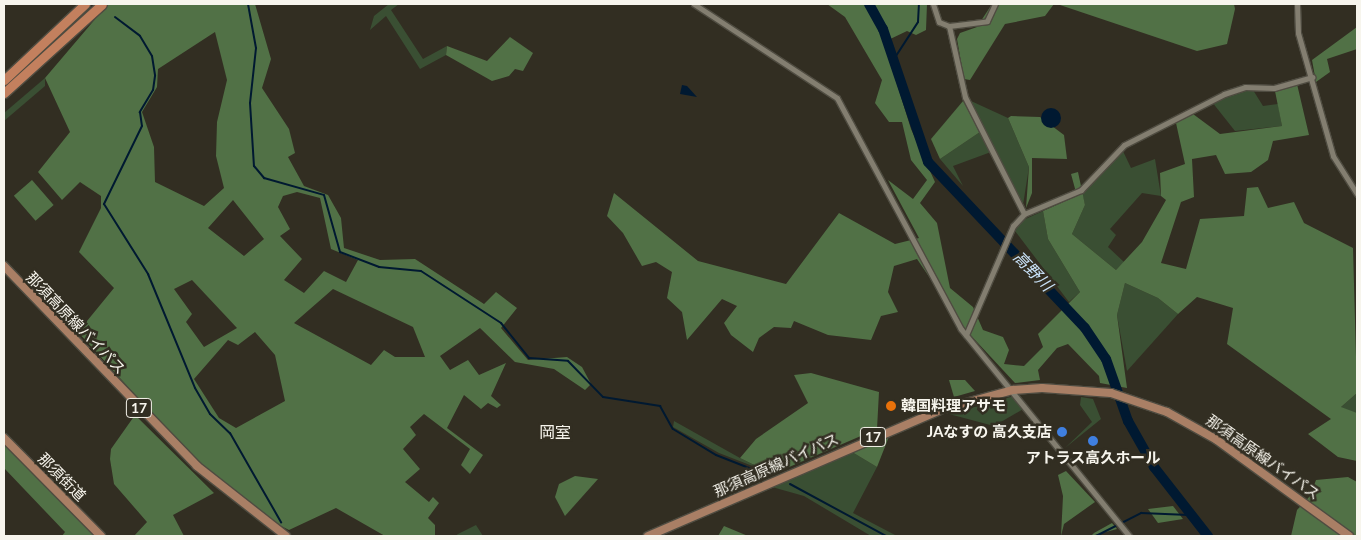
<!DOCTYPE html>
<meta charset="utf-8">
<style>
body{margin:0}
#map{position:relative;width:1361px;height:540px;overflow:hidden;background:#322e22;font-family:Lato,"Noto Sans JP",sans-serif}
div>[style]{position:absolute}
.green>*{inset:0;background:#3a4f33}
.forest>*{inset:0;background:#517146;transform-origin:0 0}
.water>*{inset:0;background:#001931}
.round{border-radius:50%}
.stream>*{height:2px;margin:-1px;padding:0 1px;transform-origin:1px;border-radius:1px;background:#001931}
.river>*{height:10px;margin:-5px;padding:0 5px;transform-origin:5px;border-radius:5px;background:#001931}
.roads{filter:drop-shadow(1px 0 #4f4c41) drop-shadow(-1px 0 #4f4c41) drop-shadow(0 1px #4f4c41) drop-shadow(0 -1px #4f4c41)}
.minor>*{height:5px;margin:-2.5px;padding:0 2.5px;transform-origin:2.5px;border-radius:2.5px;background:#837e70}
.primary>*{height:8px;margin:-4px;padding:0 4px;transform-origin:4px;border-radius:4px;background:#a97f65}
.motorway>*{height:9px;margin:-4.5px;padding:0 4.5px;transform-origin:4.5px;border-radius:4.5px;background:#c3805e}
.dots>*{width:14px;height:14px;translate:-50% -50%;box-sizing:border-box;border:2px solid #322e22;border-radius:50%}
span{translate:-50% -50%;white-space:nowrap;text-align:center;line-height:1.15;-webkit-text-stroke:5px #322e22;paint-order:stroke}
.shield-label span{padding:1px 4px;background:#322e22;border:1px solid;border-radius:4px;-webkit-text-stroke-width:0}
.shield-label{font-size:14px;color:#f7f5ed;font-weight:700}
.street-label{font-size:15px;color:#f7f5ed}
.poi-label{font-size:15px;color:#f7f5ed;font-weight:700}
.left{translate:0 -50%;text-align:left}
.right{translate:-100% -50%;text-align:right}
.water-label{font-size:16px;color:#cbe4fb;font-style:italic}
.neighbourhood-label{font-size:16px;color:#f7f5ed}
.frame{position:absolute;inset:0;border:5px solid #f7f5ed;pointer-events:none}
</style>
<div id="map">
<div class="green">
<div style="clip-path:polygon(389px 4px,399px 4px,391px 10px,423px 59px,447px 46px,446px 55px,420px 69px,386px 16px,370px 30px,374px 16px)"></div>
<div style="clip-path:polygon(45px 78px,45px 86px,4px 121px,4px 113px)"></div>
<div style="clip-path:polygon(1246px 88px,1253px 90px,1263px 106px,1278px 104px,1282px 126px,1235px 131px,1212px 102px)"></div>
<div style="clip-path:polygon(971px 101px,1008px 118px,1029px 167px,1023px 205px)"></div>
<div style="clip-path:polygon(980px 132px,991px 152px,953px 166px,963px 186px,940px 159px)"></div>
<div style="clip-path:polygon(1122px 149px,1131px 168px,1155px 159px,1161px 196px,1142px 193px,1110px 229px,1116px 235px,1108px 247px,1124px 262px,1116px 270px,1072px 234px,1085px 205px,1082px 193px)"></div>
<div style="clip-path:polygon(1043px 211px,1048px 239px,1080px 292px,1069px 302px,1015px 231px,1021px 221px)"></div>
<div style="clip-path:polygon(1125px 283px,1158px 298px,1178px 314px,1127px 371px,1117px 315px)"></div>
<div style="clip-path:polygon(1357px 393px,1357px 413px,1343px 411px,1341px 407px)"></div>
<div style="clip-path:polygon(1014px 396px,1025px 408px,994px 426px,949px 414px)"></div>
<div style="clip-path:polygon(1081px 397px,1093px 399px,1101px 419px,1065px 448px,1092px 422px,1080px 405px)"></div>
<div style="clip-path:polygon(674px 421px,740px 458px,773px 474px,719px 453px,673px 427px)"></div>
<div style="clip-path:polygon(852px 452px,877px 467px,853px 513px,897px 536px,871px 536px,804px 496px,772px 487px)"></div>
<div style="clip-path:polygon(476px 525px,483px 536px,455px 536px,458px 534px)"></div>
</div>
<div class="forest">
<div style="clip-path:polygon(evenodd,108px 4px,255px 4px,271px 59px,262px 88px,289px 129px,295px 153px,288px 157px,304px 186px,328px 195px,341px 218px,344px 248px,380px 260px,415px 259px,484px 304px,496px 292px,517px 308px,501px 328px,528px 360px,567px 357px,582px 367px,591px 384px,585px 390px,554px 369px,515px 362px,480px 328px,440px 356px,450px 370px,468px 360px,479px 375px,506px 363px,491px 396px,501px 405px,497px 408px,488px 403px,481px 409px,464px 395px,447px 428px,483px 455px,470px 474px,461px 465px,470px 449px,424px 414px,410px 427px,416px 435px,403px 449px,420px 469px,405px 482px,429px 502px,433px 497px,439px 503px,428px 518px,435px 525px,435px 536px,385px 536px,336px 508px,289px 530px,263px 517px,200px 466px,78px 332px,114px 288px,79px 252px,101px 208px,101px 196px,80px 182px,62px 200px,38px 172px,70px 132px,45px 78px,108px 4px,215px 32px,227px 80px,217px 122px,216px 156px,224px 188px,204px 206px,155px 182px,154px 147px,142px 112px,157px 87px,158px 69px,215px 32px,108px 4px,297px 192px,320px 198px,331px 249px,358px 260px,346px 282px,324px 271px,304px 293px,284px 280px,302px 259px,280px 236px,290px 229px,278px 207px,283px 196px,297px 192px,108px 4px,233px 200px,264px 239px,244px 256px,208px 228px,233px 200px,108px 4px,192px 280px,237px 328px,204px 347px,186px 322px,192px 314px,174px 289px,192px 280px,108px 4px,333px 289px,413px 327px,425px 357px,395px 357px,384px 350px,371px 365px,294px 323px,333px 289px,108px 4px,255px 332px,275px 355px,285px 401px,236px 428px,219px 418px,194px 379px,228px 340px,238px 345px,255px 332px)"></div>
<div style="clip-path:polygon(827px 4px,927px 4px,926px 30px,916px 35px,907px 31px,884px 42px,911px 129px,935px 182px,920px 203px,937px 223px,950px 288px,973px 307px,983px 330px,1003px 337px,1009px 350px,1004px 364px,1024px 366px,1043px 347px,1038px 334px,1080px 292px,1048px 239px,1043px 211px,1077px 196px,1071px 174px,1078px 172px,1085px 205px,1072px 234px,1116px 270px,1142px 242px,1166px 200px,1161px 196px,1160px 173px,1185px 164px,1176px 123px,1193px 114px,1220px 134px,1282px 126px,1275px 91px,1297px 84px,1309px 135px,1273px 141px,1268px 160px,1251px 172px,1225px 174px,1216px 155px,1192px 159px,1194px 197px,1181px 202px,1161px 263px,1186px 269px,1200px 219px,1244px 216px,1247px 188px,1258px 187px,1268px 208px,1294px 202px,1304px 223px,1353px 248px,1357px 393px,1341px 407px,1357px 413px,1357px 461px,1338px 457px,1308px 434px,1331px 419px,1227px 344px,1233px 308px,1197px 297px,1178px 314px,1158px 298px,1125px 283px,1117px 315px,1127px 388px,1100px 383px,1099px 376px,1068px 344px,1057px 348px,1038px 370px,1040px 380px,1015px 383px,963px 327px,917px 259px,894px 266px,888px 292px,898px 312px,881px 316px,871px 340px,828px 335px,794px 321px,791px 328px,774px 327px,759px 338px,753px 352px,731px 335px,724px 323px,737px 306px,722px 299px,687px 340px,682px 312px,667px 298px,672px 272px,656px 262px,642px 266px,623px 233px,607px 216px,614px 193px,698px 261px,786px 284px,839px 213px,895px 244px,919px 238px,888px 180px,913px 199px,927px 180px,911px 160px,902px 122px,889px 122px,875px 103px,882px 80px,845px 17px)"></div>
<div style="clip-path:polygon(992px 4px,1054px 4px,1045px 16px,1005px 24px,970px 80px,964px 79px,957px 39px,960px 33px,977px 27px)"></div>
<div style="clip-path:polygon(1057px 4px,1234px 4px,1235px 9px,1227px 44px,1197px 51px)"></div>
<div style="clip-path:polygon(1357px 27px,1357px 49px,1327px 59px,1330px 72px,1316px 82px,1312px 60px)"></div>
<div style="clip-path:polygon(510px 37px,533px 53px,523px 71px,515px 69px,509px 76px,492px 81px,446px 55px,447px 46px,487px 61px)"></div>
<div style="clip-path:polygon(963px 101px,980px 132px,940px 159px,931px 139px)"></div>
<div style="clip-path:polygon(1011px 116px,1040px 117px,1064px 135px,1067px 159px,1032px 158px,1032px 193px,1026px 208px,1029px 167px,1008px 118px)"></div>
<div style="left:32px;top:180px;width:33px;height:24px;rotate:49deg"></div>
<div style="clip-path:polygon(811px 373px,879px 392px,877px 429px,773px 474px,740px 458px,756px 439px,808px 403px,794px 375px)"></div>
<div style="clip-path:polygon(949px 380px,965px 380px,975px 391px,954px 397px)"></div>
<div style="clip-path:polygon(135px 415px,214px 493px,173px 515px,184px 536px,134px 536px,147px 522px,114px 484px,110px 459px,111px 449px)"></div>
<div style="clip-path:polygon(890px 434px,877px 467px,852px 452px)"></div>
<div style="clip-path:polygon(4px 443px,27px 467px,96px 536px,62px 536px,65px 532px,4px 468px)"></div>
<div style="clip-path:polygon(1066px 471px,1095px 502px,1064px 524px,1061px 536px,1063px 496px,1058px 475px)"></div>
<div style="clip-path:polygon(575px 476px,598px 479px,565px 516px,555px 497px,559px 484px)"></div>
<div style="clip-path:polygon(1348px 477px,1357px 482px,1357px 536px,1291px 536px,1297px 510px,1310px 496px,1316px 480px)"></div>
<div style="clip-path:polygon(1173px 506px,1183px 519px,1158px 523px,1148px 509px)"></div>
<div style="clip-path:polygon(1112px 523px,1117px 529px,1091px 536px,1094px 533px)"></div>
<div style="clip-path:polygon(724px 526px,748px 536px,718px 536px)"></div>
</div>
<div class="water">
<div style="clip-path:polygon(682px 85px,687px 86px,697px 97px,680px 94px)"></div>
<div class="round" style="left:1041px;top:108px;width:20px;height:20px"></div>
</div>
<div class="stream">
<div style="left:248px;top:4px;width:45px;rotate:79.7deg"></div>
<div style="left:256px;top:48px;width:55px;rotate:96.2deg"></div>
<div style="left:250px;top:103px;width:63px;rotate:86.4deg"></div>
<div style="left:254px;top:166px;width:16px;rotate:50deg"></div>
<div style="left:264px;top:178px;width:62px;rotate:15.8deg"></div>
<div style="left:324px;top:195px;width:59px;rotate:74.3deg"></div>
<div style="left:340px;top:252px;width:42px;rotate:21deg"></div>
<div style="left:379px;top:267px;width:42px;rotate:5.4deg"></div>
<div style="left:421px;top:271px;width:95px;rotate:33deg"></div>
<div style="left:501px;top:323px;width:45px;rotate:51.3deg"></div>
<div style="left:529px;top:358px;width:39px;rotate:4deg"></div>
<div style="left:568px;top:361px;width:50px;rotate:45.8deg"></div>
<div style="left:603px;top:397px;width:58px;rotate:9deg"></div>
<div style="left:660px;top:406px;width:26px;rotate:61deg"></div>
<div style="left:673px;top:429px;width:50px;rotate:31.2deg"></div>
<div style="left:716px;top:455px;width:55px;rotate:21.4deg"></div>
<div style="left:115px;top:17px;width:31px;rotate:37deg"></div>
<div style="left:140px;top:36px;width:23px;rotate:59deg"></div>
<div style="left:152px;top:56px;width:20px;rotate:81deg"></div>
<div style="left:155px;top:76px;width:14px;rotate:98deg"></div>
<div style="left:153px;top:90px;width:26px;rotate:121deg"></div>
<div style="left:140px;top:112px;width:14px;rotate:82deg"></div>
<div style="left:142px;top:126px;width:87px;rotate:116deg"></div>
<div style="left:104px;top:204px;width:83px;rotate:57.8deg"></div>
<div style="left:148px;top:274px;width:123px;rotate:67.6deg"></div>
<div style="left:195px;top:388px;width:30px;rotate:60deg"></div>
<div style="left:210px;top:414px;width:28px;rotate:44deg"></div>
<div style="left:230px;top:433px;width:103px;rotate:60.2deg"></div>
<div style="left:894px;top:59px;width:44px;rotate:-57deg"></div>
<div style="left:918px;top:22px;width:18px;rotate:-87deg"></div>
<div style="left:790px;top:484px;width:109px;rotate:28.4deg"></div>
<div style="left:1096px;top:536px;width:51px;rotate:-27.1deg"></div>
<div style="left:1141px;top:513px;width:48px;rotate:2.4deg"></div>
</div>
<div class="river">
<div style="left:869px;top:4px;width:29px;rotate:61deg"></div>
<div style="left:883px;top:29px;width:140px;rotate:71.3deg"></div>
<div style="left:928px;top:162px;width:228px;rotate:46.6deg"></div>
<div style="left:1085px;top:328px;width:37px;rotate:56deg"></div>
<div style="left:1106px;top:359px;width:66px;rotate:70.5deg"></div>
<div style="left:1128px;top:421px;width:53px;rotate:60.5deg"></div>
<div style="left:1154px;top:467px;width:88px;rotate:52deg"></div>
</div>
<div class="roads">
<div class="minor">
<div style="left:694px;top:4px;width:171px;rotate:33.3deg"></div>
<div style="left:837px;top:98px;width:262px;rotate:61.8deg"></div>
<div style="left:961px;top:329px;width:267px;rotate:50.9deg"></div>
<div style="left:933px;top:4px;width:19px;rotate:72deg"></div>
<div style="left:939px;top:22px;width:11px;rotate:22deg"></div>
<div style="left:949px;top:26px;width:38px;rotate:-7deg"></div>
<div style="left:987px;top:21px;width:19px;rotate:-65deg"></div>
<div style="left:1297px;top:4px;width:29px;rotate:88deg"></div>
<div style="left:1298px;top:33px;width:128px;rotate:74.1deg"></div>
<div style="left:1333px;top:156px;width:45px;rotate:57.7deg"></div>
<div style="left:949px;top:26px;width:73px;rotate:77.3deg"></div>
<div style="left:965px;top:97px;width:131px;rotate:63.2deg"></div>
<div style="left:966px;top:335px;width:119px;rotate:-66.7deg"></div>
<div style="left:1013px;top:226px;width:16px;rotate:-47deg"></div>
<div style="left:1024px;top:214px;width:62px;rotate:-22.8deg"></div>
<div style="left:1081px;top:190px;width:62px;rotate:-46.3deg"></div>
<div style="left:1124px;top:145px;width:112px;rotate:-27deg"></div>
<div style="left:1224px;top:94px;width:22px;rotate:-18deg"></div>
<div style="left:1245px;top:87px;width:29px;rotate:2deg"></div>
<div style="left:1274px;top:88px;width:40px;rotate:-16deg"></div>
</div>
<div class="primary">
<div style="left:4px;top:266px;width:278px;rotate:46deg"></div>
<div style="left:197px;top:466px;width:113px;rotate:38.2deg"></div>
<div style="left:4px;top:438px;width:138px;rotate:45.3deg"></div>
<div style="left:648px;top:536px;width:318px;rotate:-23.3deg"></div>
<div style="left:940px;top:410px;width:76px;rotate:-15.3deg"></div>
<div style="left:1013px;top:390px;width:29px;rotate:-4deg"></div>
<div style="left:1042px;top:388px;width:69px;rotate:4.1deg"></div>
<div style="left:1111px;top:393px;width:59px;rotate:18.7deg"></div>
<div style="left:1167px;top:412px;width:57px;rotate:29.2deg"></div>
<div style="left:1217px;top:440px;width:163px;rotate:36deg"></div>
</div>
<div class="motorway">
<div style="left:4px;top:80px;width:111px;rotate:-43.2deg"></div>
<div style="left:4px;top:93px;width:132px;rotate:-42.2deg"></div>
</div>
</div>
<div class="dots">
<div style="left:891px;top:406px;background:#e8710a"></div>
<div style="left:1062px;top:432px;background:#3f7fe0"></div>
<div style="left:1093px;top:441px;background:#3f7fe0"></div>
</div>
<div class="shield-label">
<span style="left:139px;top:408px">17</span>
<span style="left:873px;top:437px">17</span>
</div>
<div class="street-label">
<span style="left:76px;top:323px;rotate:46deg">那須高原線バイパス</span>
<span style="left:1263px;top:457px;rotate:35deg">那須高原線バイパス</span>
<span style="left:776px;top:465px;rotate:-24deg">那須高原線バイパス</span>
<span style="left:62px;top:477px;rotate:45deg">那須街道</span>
</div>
<div class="poi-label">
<span class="left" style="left:901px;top:406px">韓国料理アサモ</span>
<span class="right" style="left:1052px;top:432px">JAなすの 高久支店</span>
<span style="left:1093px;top:458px">アトラス高久ホール</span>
</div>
<div class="water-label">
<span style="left:1033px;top:271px;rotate:46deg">高野川</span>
</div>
<div class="neighbourhood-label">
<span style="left:555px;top:432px">岡室</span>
</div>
<div class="frame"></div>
</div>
